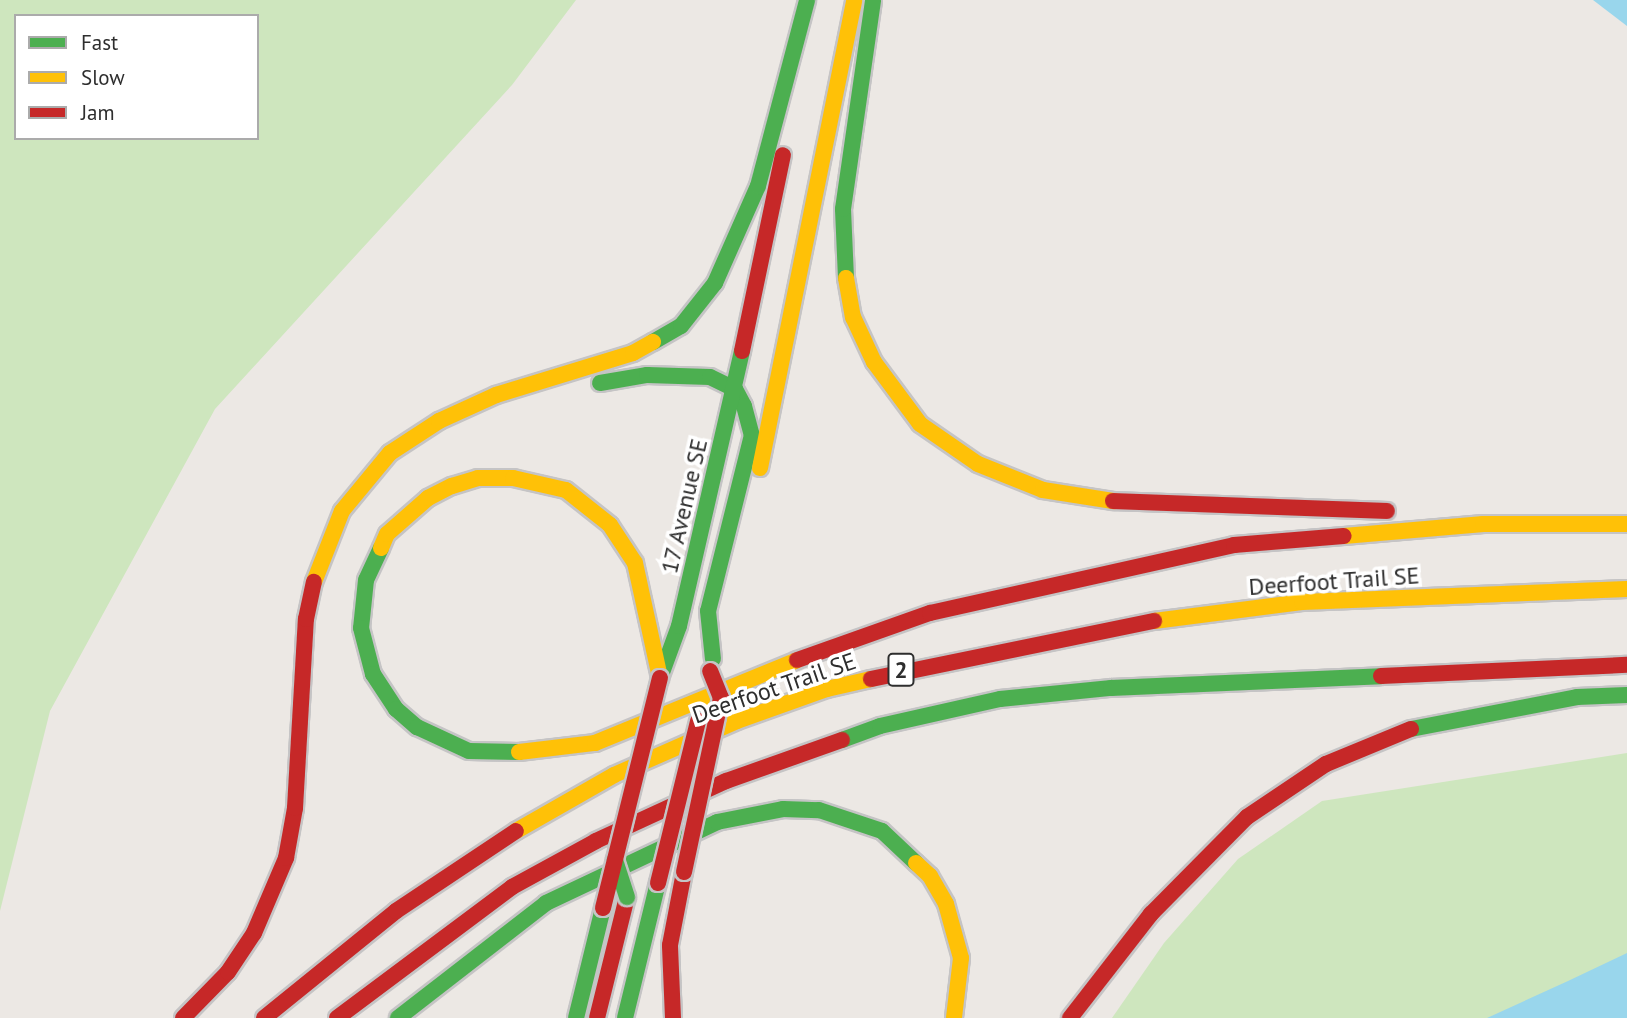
<!DOCTYPE html>
<style>
body{margin:0}
#map{position:relative;width:1627px;height:1018px;overflow:hidden;background:#ece8e4;font-family:"PT Sans",sans-serif}
div>[style]{position:absolute}
.green>*{inset:0;background:#cee6be}
.water>*{inset:0;background:#99d6ec}
.roads{filter:drop-shadow(2px 0 #c5c4c5) drop-shadow(-2px 0 #c5c4c5) drop-shadow(0 2px #c5c4c5) drop-shadow(0 -2px #c5c4c5)}
.fast>*{height:16px;margin:-8px;padding:0 8px;transform-origin:8px;border-radius:8px;background:#4caf50}
.slow>*{height:16px;margin:-8px;padding:0 8px;transform-origin:8px;border-radius:8px;background:#ffc107}
.jam>*{height:16px;margin:-8px;padding:0 8px;transform-origin:8px;border-radius:8px;background:#c62828}
.bridges{filter:drop-shadow(2px 0 #c5c4c5) drop-shadow(-2px 0 #c5c4c5) drop-shadow(0 2px #c5c4c5) drop-shadow(0 -2px #c5c4c5)}
.fast-bridge>*{height:16px;margin:-8px;padding:0 8px;transform-origin:8px;border-radius:8px;background:#4caf50}
.jam-bridge>*{height:16px;margin:-8px;padding:0 8px;transform-origin:8px;border-radius:8px;background:#c62828}
span{translate:-50% -50%;white-space:nowrap;text-align:center;line-height:1.15;-webkit-text-stroke:7px #fff;paint-order:stroke}
.shield-label span{padding:2px 5px;background:#fff;border:2px solid;border-radius:5px;-webkit-text-stroke-width:0}
.shield-label{font-size:23px;color:#2e2e2e;font-weight:700}
.street-label{font-size:24px;color:#2e2e2e}
.legend{position:absolute;left:14px;top:14px;width:245px;height:126px;box-sizing:border-box;background:#fff;border:2px solid #ababab;margin:0;padding:9px 12px;list-style:none;font-size:21px;color:#2e2e2e}
.legend li{display:flex;align-items:center;gap:14px;height:35px}
.legend b{width:35px;border:2px solid #ababab}
</style>
<div id="map">
<div class="green">
<div style="clip-path:polygon(evenodd,0 0,576px 0,512px 85px,215px 409px,50px 711px,0 911px,0 0,16px 16px,257px 16px,257px 138px,16px 138px,16px 16px)"></div>
<div style="clip-path:polygon(1627px 753px,1627px 1018px,1112px 1018px,1164px 943px,1238px 859px,1322px 801px)"></div>
</div>
<div class="water">
<div style="clip-path:polygon(1593px 0,1627px 0,1627px 26px)"></div>
<div style="clip-path:polygon(1627px 953px,1627px 1018px,1487px 1018px,1568px 981px)"></div>
</div>
<div class="roads">
<div class="fast">
<div style="left:846px;top:278px;width:69px;rotate:-92.5deg"></div>
<div style="left:843px;top:209px;width:211px;rotate:-81.8deg"></div>
<div style="left:653px;top:342px;width:32px;rotate:-30deg"></div>
<div style="left:681px;top:326px;width:55px;rotate:-51.7deg"></div>
<div style="left:715px;top:283px;width:106px;rotate:-66.1deg"></div>
<div style="left:758px;top:186px;width:192px;rotate:-75.2deg"></div>
<div style="left:600px;top:383px;width:48px;rotate:-9.7deg"></div>
<div style="left:647px;top:375px;width:63px;rotate:1.8deg"></div>
<div style="left:710px;top:377px;width:28px;rotate:26deg"></div>
<div style="left:735px;top:389px;width:19px;rotate:62deg"></div>
<div style="left:744px;top:406px;width:30px;rotate:75deg"></div>
<div style="left:752px;top:435px;width:181px;rotate:104deg"></div>
<div style="left:708px;top:611px;width:48px;rotate:84.1deg"></div>
<div style="left:381px;top:548px;width:35px;rotate:115deg"></div>
<div style="left:366px;top:580px;width:48px;rotate:95.9deg"></div>
<div style="left:361px;top:628px;width:48px;rotate:75.4deg"></div>
<div style="left:373px;top:674px;width:42px;rotate:56.7deg"></div>
<div style="left:396px;top:709px;width:28px;rotate:41deg"></div>
<div style="left:417px;top:727px;width:57px;rotate:24.8deg"></div>
<div style="left:469px;top:751px;width:50px;rotate:1.1deg"></div>
<div style="left:660px;top:678px;width:55px;rotate:-69.9deg"></div>
<div style="left:679px;top:626px;width:282px;rotate:-77.1deg"></div>
<div style="left:1411px;top:729px;width:169px;rotate:-10.9deg"></div>
<div style="left:1577px;top:697px;width:50px;rotate:-2.3deg"></div>
<div style="left:842px;top:740px;width:40px;rotate:-20.2deg"></div>
<div style="left:880px;top:726px;width:123px;rotate:-12.7deg"></div>
<div style="left:1000px;top:699px;width:112px;rotate:-5.7deg"></div>
<div style="left:1111px;top:688px;width:270px;rotate:-2.5deg"></div>
<div style="left:398px;top:1018px;width:187px;rotate:-37.8deg"></div>
<div style="left:546px;top:903px;width:189px;rotate:-25.3deg"></div>
<div style="left:717px;top:822px;width:67px;rotate:-11.1deg"></div>
<div style="left:783px;top:809px;width:36px;rotate:2deg"></div>
<div style="left:819px;top:810px;width:66px;rotate:18.4deg"></div>
<div style="left:882px;top:831px;width:47px;rotate:43.3deg"></div>
<div style="left:576px;top:1018px;width:113px;rotate:-76.2deg"></div>
<div style="left:625px;top:1018px;width:139px;rotate:-76.3deg"></div>
</div>
<div class="slow">
<div style="left:846px;top:278px;width:40px;rotate:80deg"></div>
<div style="left:853px;top:317px;width:50px;rotate:65deg"></div>
<div style="left:874px;top:362px;width:77px;rotate:53.4deg"></div>
<div style="left:920px;top:424px;width:70px;rotate:34.6deg"></div>
<div style="left:978px;top:464px;width:70px;rotate:21.8deg"></div>
<div style="left:1043px;top:490px;width:71px;rotate:8.9deg"></div>
<div style="left:760px;top:468px;width:477px;rotate:-78.6deg"></div>
<div style="left:1344px;top:536px;width:140px;rotate:-4.9deg"></div>
<div style="left:1483px;top:524px;width:144px"></div>
<div style="left:381px;top:548px;width:15px;rotate:-67deg"></div>
<div style="left:387px;top:534px;width:55px;rotate:-41.3deg"></div>
<div style="left:428px;top:498px;width:27px;rotate:-27deg"></div>
<div style="left:452px;top:486px;width:27px;rotate:-17deg"></div>
<div style="left:478px;top:478px;width:35px"></div>
<div style="left:513px;top:478px;width:54px;rotate:12.8deg"></div>
<div style="left:566px;top:490px;width:56px;rotate:38.5deg"></div>
<div style="left:610px;top:525px;width:45px;rotate:56.7deg"></div>
<div style="left:635px;top:563px;width:118px;rotate:77.7deg"></div>
<div style="left:314px;top:582px;width:76px;rotate:-68.5deg"></div>
<div style="left:342px;top:511px;width:75px;rotate:-50.4deg"></div>
<div style="left:390px;top:453px;width:59px;rotate:-33.1deg"></div>
<div style="left:439px;top:421px;width:63px;rotate:-24.5deg"></div>
<div style="left:496px;top:395px;width:143px;rotate:-17deg"></div>
<div style="left:633px;top:353px;width:23px;rotate:-29deg"></div>
<div style="left:1154px;top:621px;width:149px;rotate:-7.3deg"></div>
<div style="left:1302px;top:602px;width:325px;rotate:-2.3deg"></div>
<div style="left:519px;top:752px;width:77px;rotate:-6.8deg"></div>
<div style="left:595px;top:743px;width:218px;rotate:-22.3deg"></div>
<div style="left:516px;top:831px;width:113px;rotate:-29.7deg"></div>
<div style="left:614px;top:775px;width:134px;rotate:-23.7deg"></div>
<div style="left:737px;top:721px;width:96px;rotate:-19.6deg"></div>
<div style="left:827px;top:689px;width:45px;rotate:-12.8deg"></div>
<div style="left:916px;top:863px;width:19px;rotate:43deg"></div>
<div style="left:930px;top:876px;width:32px;rotate:60deg"></div>
<div style="left:946px;top:904px;width:56px;rotate:74.5deg"></div>
<div style="left:961px;top:958px;width:60px;rotate:96.7deg"></div>
</div>
<div class="jam">
<div style="left:742px;top:351px;width:200px;rotate:-78.2deg"></div>
<div style="left:1113px;top:501px;width:274px;rotate:2.1deg"></div>
<div style="left:797px;top:660px;width:141px;rotate:-19.5deg"></div>
<div style="left:930px;top:613px;width:312px;rotate:-12.6deg"></div>
<div style="left:1234px;top:545px;width:110px;rotate:-4.7deg"></div>
<div style="left:1381px;top:676px;width:246px;rotate:-2.6deg"></div>
<div style="left:871px;top:679px;width:289px;rotate:-11.6deg"></div>
<div style="left:183px;top:1018px;width:64px;rotate:-45.6deg"></div>
<div style="left:228px;top:972px;width:47px;rotate:-56.3deg"></div>
<div style="left:254px;top:933px;width:82px;rotate:-66.9deg"></div>
<div style="left:286px;top:858px;width:51px;rotate:-79.8deg"></div>
<div style="left:295px;top:808px;width:189px;rotate:-86.7deg"></div>
<div style="left:306px;top:619px;width:38px;rotate:-78deg"></div>
<div style="left:264px;top:1018px;width:170px;rotate:-39deg"></div>
<div style="left:396px;top:911px;width:144px;rotate:-33.7deg"></div>
<div style="left:337px;top:1018px;width:219px;rotate:-36.8deg"></div>
<div style="left:512px;top:887px;width:96px;rotate:-28.7deg"></div>
<div style="left:596px;top:841px;width:143px;rotate:-24.8deg"></div>
<div style="left:726px;top:781px;width:123px;rotate:-19.5deg"></div>
<div style="left:597px;top:1018px;width:125px;rotate:-76.1deg"></div>
<div style="left:673px;top:1018px;width:73px;rotate:-92.4deg"></div>
<div style="left:670px;top:945px;width:74px;rotate:-79.1deg"></div>
<div style="left:1070px;top:1018px;width:132px;rotate:-52.1deg"></div>
<div style="left:1151px;top:914px;width:136px;rotate:-45.3deg"></div>
<div style="left:1247px;top:817px;width:95px;rotate:-33.9deg"></div>
<div style="left:1326px;top:764px;width:92px;rotate:-22.4deg"></div>
</div>
</div>
<div class="bridges">
<div class="fast-bridge">
<div style="left:615px;top:860px;width:39px;rotate:72deg"></div>
</div>
<div class="jam-bridge">
<div style="left:684px;top:872px;width:178px;rotate:-78deg"></div>
<div style="left:721px;top:698px;width:29px;rotate:-112deg"></div>
<div style="left:658px;top:883px;width:167px;rotate:-76.1deg"></div>
<div style="left:603px;top:908px;width:237px;rotate:-76.1deg"></div>
</div>
</div>
<div class="shield-label">
<span style="left:901px;top:670px">2</span>
</div>
<div class="street-label">
<span style="left:684px;top:506px;rotate:-77deg">17 Avenue SE</span>
<span style="left:1334px;top:581px;rotate:-4deg">Deerfoot Trail SE</span>
<span style="left:774px;top:688px;rotate:-19deg">Deerfoot Trail SE</span>
</div>
<ul class="legend">
<li><b style="height:9px;background:#4caf50"></b>Fast</li>
<li><b style="height:9px;background:#ffc107"></b>Slow</li>
<li><b style="height:9px;background:#c62828"></b>Jam</li>
</ul>
</div>
